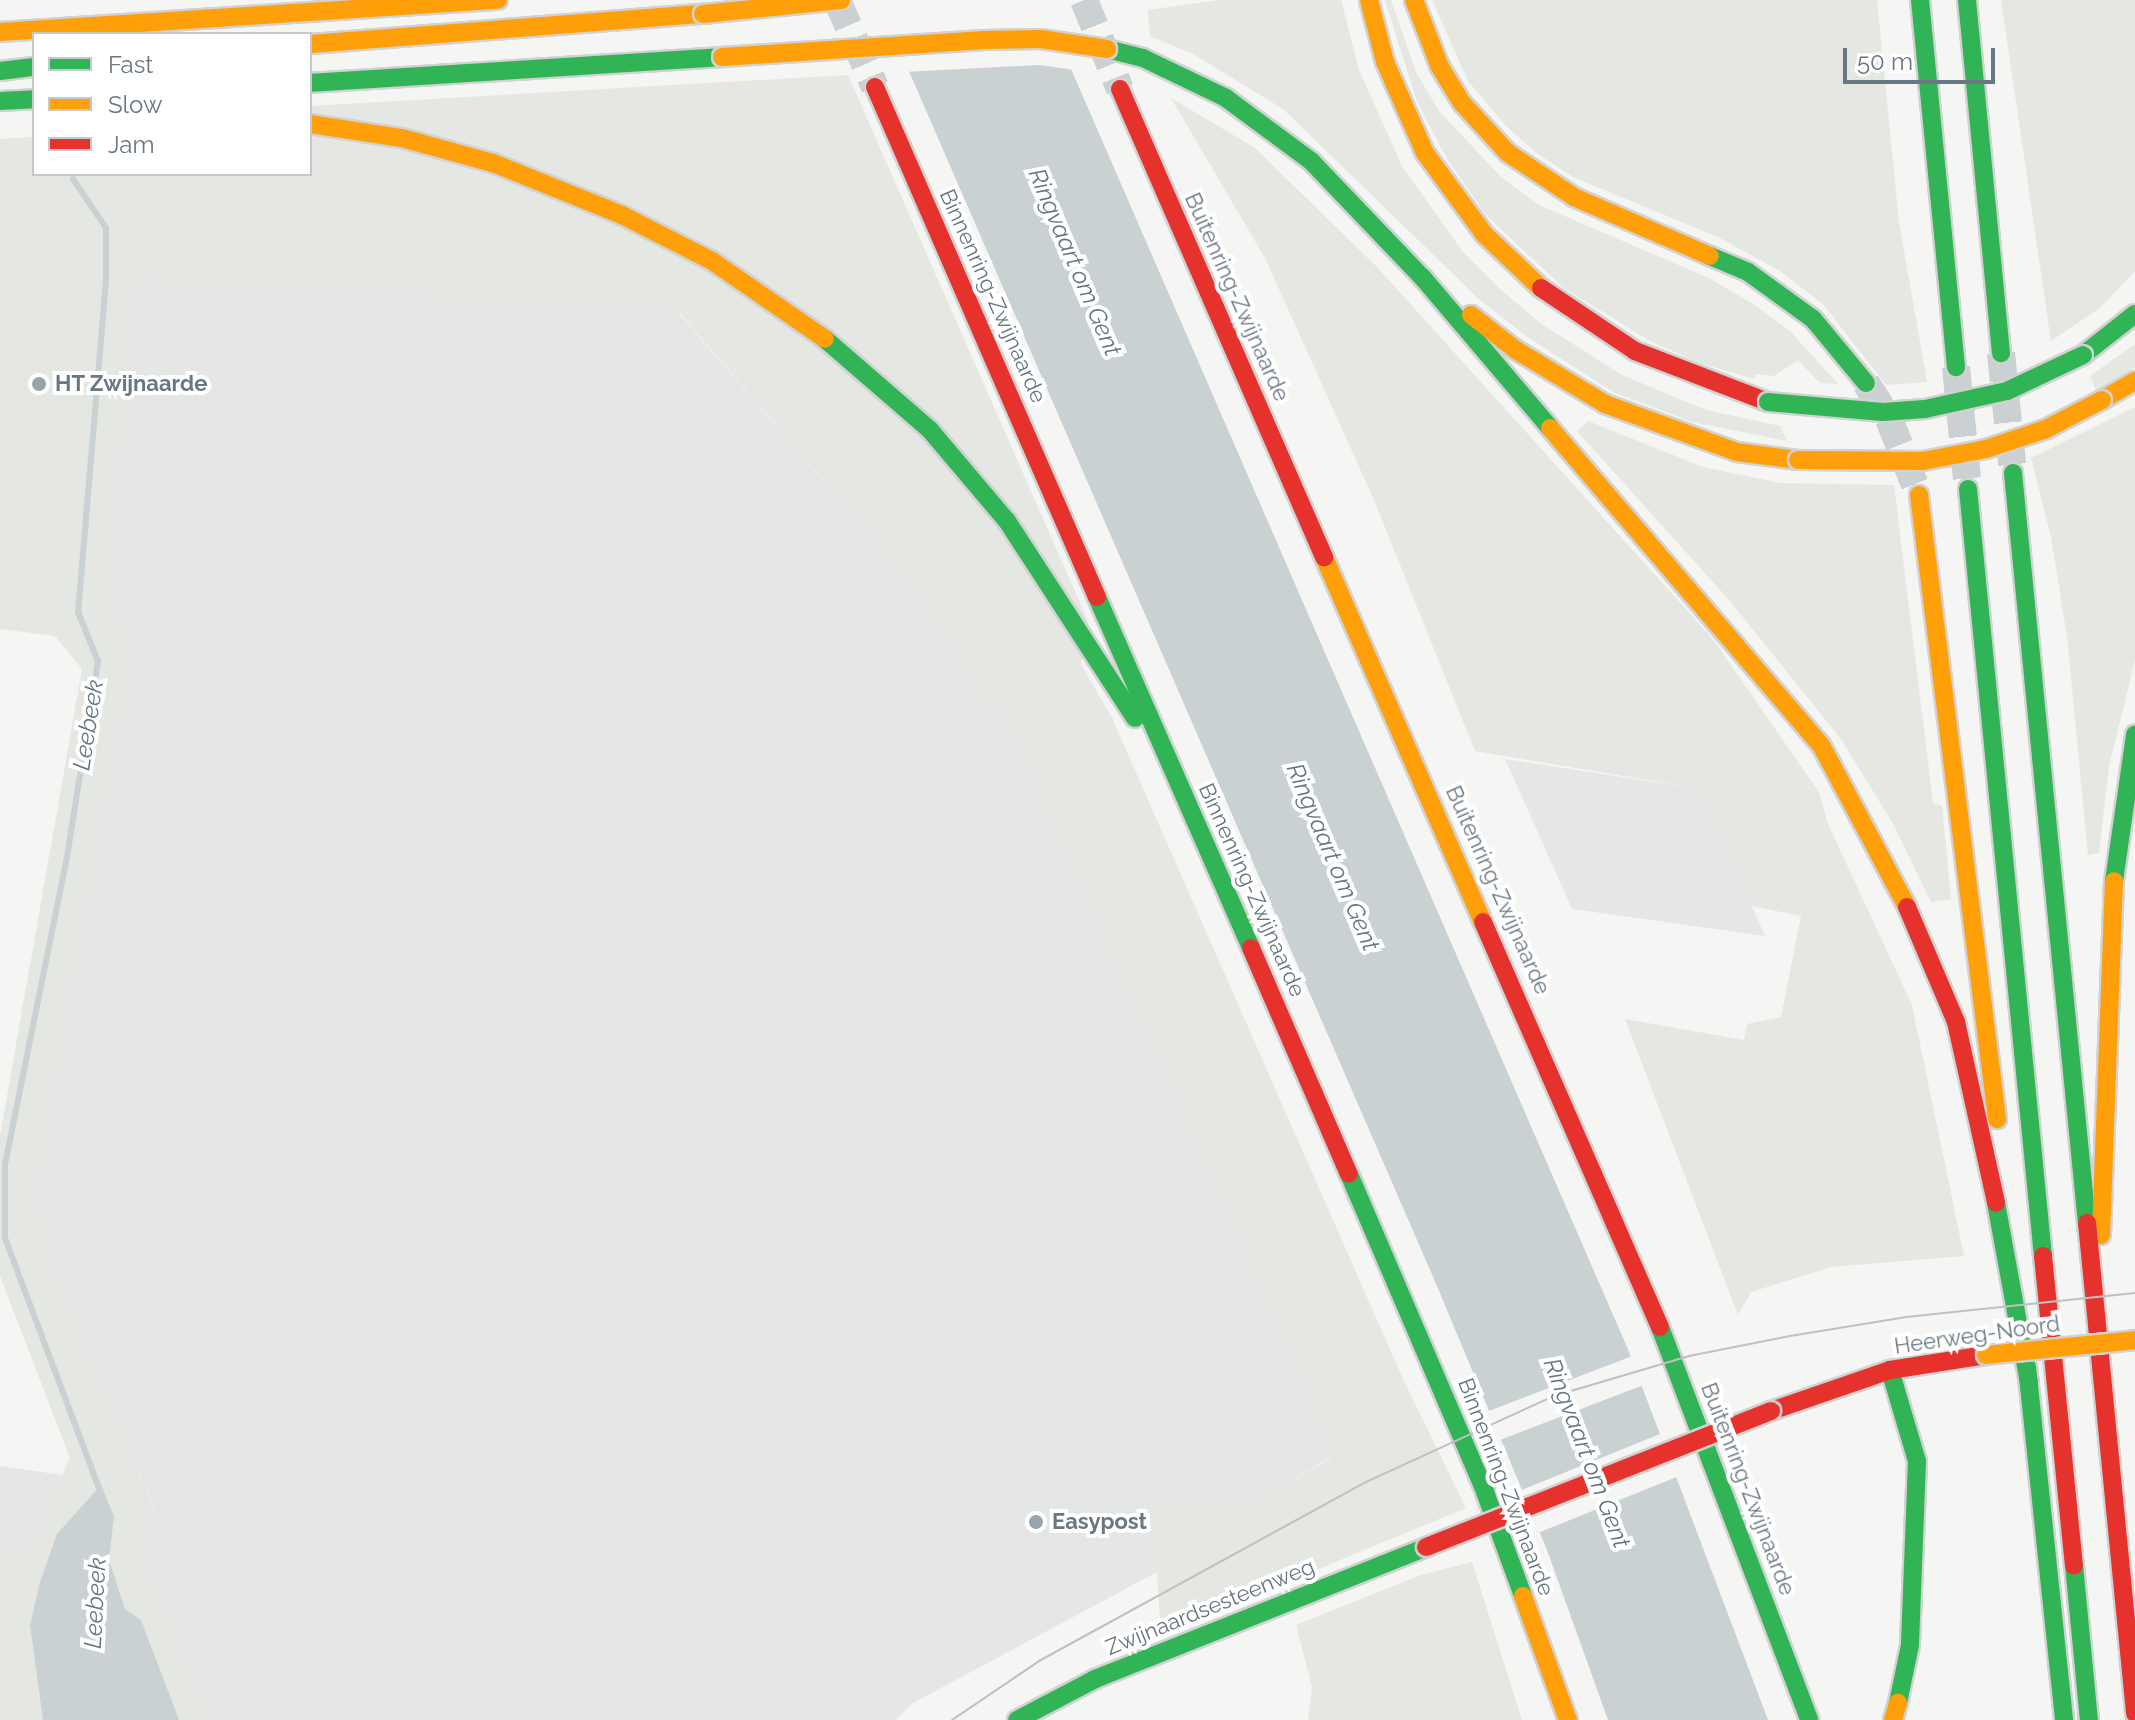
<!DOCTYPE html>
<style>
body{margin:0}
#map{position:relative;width:2135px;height:1720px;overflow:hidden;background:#f5f5f4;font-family:Raleway,sans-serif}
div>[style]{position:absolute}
.built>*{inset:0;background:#e5e7e7}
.green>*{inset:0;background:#e4e7e2}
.water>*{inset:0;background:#c9d1d3}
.pier>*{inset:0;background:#f5f5f4;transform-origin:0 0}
.stream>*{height:6px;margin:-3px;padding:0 3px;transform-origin:3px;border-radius:3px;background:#c9d1d3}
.highway-tunnel>*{height:28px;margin-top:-14px;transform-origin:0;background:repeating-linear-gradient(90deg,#cbd0d2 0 28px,transparent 0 42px)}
.roads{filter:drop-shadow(2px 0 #d1d2d2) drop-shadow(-2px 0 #d1d2d2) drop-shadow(0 2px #d1d2d2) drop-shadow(0 -2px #d1d2d2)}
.fast>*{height:18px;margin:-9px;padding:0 9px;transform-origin:9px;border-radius:9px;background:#30b455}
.slow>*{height:18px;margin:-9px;padding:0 9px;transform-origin:9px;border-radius:9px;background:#ff9f0a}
.jam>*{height:18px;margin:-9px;padding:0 9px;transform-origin:9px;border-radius:9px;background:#e5322d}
.tram>*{height:2px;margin:-1px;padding:0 1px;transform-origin:1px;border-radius:1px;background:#bfc0c1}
.bridges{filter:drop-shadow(2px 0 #d1d2d2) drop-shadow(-2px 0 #d1d2d2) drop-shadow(0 2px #d1d2d2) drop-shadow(0 -2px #d1d2d2)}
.fast-bridge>*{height:18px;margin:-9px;padding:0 9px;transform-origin:9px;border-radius:9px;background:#30b455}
.slow-bridge>*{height:18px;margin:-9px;padding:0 9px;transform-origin:9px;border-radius:9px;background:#ff9f0a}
.jam-bridge>*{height:18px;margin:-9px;padding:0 9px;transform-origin:9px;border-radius:9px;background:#e5322d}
.dots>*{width:22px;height:22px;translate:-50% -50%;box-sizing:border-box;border:4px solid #fff;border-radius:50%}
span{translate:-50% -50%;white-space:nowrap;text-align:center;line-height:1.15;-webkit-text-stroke:8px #fff;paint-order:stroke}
.street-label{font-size:22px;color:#687882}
.poi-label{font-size:22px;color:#687882;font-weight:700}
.left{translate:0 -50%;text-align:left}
.water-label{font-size:24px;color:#63797f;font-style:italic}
.legend{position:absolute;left:32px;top:32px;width:280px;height:144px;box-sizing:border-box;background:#fff;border:2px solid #c3c9cd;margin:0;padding:10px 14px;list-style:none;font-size:24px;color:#687882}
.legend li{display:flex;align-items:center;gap:16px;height:40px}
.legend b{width:40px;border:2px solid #c3c9cd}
.scale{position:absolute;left:1843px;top:48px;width:152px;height:36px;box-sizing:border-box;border:4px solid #687882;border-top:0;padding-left:10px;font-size:24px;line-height:28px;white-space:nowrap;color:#687882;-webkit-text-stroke:6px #fff;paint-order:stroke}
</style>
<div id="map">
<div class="built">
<div style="clip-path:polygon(135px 279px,677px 311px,923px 596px,985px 712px,1000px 706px,1300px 1369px,1331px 1457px,1253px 1505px,1153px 1499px,1157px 1572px,913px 1703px,896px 1720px,207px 1720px,144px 1557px,143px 1520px,156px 1512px,53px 1271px,36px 1187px,132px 649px,105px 604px)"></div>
<div style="clip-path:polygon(1505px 759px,1700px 789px,1765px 936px,1572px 909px)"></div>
<div style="clip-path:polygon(0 1466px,63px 1475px,23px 1563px,0 1555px)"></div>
</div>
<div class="green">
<div style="clip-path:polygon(1219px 0,1341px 0,1359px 70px,1402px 166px,1463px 252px,1500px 289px,1540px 323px,1622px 375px,1706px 410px,1780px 426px,1787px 441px,1692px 422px,1613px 392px,1526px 336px,1480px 300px,1283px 109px,1193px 54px,1150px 36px,1148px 10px)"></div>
<div style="clip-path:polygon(1385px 0,1391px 0,1416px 72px,1439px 111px,1501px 177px,1539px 205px,1709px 278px,1753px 304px,1790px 331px,1838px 384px,1820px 383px,1798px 360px,1774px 376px,1756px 374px,1754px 379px,1697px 362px,1650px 341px,1564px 288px,1486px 215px,1447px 159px,1417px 102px)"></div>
<div style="clip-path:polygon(1432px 0,1877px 0,1899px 222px,1927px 382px,1886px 385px,1823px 304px,1780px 271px,1720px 238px,1573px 177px,1538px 154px,1506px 126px,1468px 81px)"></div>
<div style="clip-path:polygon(2001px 0,2135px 0,2135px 271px,2100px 308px,2051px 341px)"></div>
<div style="clip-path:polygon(848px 75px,1088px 621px,1081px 664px,1112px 718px,1403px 1379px,1466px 1508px,1161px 1634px,1152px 1499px,1253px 1505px,1331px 1458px,1308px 1391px,1000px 706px,985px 712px,923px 596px,678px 311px,136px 279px,105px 604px,132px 648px,36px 1187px,53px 1271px,156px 1513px,143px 1520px,144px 1557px,207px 1720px,0 1720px,0 1555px,23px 1562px,70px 1458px,0 1276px,0 1136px,82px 669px,55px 636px,0 629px,0 139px,34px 137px,34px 174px,310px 174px,310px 106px)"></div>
<div style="clip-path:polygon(1171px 98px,1255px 148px,1377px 267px,1712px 638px,1819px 792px,1828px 824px,1912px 1005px,1964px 1256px,1831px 1267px,1751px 1292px,1738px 1315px,1625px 1019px,1744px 1040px,1747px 1024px,1781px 1017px,1801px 916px,1752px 906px,1700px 789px,1475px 751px,1374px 500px,1265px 258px)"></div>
<div style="clip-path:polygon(2135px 344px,2135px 367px,2096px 390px,2090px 376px)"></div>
<div style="clip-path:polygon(2135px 407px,2135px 660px,2109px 766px,2099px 853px,2088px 855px,2067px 636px,2051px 537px,2031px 458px)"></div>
<div style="clip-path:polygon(1588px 421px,1703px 467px,1781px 483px,1894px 485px,1933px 803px,1942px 806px,1951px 899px,1931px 902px,1892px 822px,1841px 739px,1730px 601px,1577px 431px)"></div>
<div style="clip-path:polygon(1472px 1562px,1522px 1720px,1308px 1720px,1312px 1687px,1296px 1625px,1421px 1575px)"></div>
</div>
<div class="water">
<div style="clip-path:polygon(878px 0,1041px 0,1627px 1347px,1768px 1720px,1608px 1720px,1547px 1550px,1437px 1286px)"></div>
<div style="clip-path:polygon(101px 1485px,114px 1516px,109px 1560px,125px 1609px,141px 1620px,179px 1720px,43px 1720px,30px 1625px,40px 1582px,57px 1534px)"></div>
</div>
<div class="pier">
<div style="clip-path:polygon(874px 0,1045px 0,1075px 70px,1039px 65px,904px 72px)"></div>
<div style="left:1635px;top:1355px;width:31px;height:162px;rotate:69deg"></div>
<div style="left:1665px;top:1432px;width:46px;height:161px;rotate:68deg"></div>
</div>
<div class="stream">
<div style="left:73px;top:179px;width:59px;rotate:56deg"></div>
<div style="left:106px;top:228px;width:52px;rotate:90deg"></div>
<div style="left:106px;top:280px;width:333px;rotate:94.8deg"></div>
<div style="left:78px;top:612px;width:53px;rotate:67.8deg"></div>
<div style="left:98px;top:661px;width:204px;rotate:99deg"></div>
<div style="left:66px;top:862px;width:309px;rotate:101.4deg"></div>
<div style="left:5px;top:1165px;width:73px;rotate:90deg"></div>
<div style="left:5px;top:1238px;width:272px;rotate:69.4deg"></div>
</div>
<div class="highway-tunnel">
<div style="left:837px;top:0;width:95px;rotate:66.4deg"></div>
<div style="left:1084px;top:0;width:96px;rotate:68deg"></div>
<div style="left:2001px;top:353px;width:121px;rotate:84.3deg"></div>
<div style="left:1956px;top:367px;width:123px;rotate:84.4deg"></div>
<div style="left:1866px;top:383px;width:43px;rotate:57.4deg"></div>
<div style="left:1889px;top:419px;width:82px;rotate:68.5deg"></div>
</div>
<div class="roads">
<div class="fast">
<div style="left:1920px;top:0;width:369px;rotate:84.4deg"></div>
<div style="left:1967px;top:0;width:355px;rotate:84.5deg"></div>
<div style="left:1107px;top:49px;width:37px;rotate:14deg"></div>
<div style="left:1143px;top:58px;width:92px;rotate:25.7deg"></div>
<div style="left:1226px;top:98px;width:106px;rotate:36.5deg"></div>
<div style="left:1311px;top:161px;width:162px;rotate:46.3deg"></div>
<div style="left:1423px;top:278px;width:197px;rotate:49.7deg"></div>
<div style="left:0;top:71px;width:34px;rotate:-7deg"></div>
<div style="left:310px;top:83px;width:413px;rotate:-3.6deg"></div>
<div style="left:0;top:101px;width:34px;rotate:-3deg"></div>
<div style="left:1710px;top:256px;width:41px;rotate:22.8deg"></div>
<div style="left:1748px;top:272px;width:80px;rotate:35.9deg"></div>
<div style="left:1813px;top:319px;width:83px;rotate:50.4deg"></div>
<div style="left:825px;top:339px;width:139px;rotate:40.9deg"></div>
<div style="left:930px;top:430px;width:119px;rotate:49.8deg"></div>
<div style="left:1007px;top:521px;width:235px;rotate:57deg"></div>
<div style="left:2083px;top:355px;width:66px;rotate:-38.3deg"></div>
<div style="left:2013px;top:473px;width:754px;rotate:84.37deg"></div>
<div style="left:1968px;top:489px;width:771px;rotate:84.42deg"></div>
<div style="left:1097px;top:597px;width:383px;rotate:66.3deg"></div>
<div style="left:2114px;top:881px;width:148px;rotate:-81.8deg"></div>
<div style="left:1349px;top:1174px;width:346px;rotate:66.8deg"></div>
<div style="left:1485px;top:1492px;width:111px;rotate:69.9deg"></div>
<div style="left:1996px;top:1203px;width:183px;rotate:79.6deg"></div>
<div style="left:1660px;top:1327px;width:420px;rotate:69.2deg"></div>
<div style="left:2027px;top:1367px;width:355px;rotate:84deg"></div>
<div style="left:1890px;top:1370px;width:95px;rotate:73.5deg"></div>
<div style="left:1917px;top:1461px;width:184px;rotate:92.2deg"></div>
<div style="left:1910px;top:1645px;width:59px;rotate:101.7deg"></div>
<div style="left:2074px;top:1565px;width:156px;rotate:84.5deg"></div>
<div style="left:1017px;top:1720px;width:88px;rotate:-27.7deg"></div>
<div style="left:1095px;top:1679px;width:356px;rotate:-21.7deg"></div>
</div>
<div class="slow">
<div style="left:1369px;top:0;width:64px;rotate:75.5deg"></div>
<div style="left:1385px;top:62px;width:99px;rotate:66.3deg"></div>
<div style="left:1425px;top:153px;width:100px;rotate:53.9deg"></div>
<div style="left:1484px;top:234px;width:79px;rotate:43.5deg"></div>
<div style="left:1414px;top:0;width:72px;rotate:68.8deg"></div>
<div style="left:1440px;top:67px;width:42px;rotate:58.6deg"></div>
<div style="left:1462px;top:103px;width:68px;rotate:47.4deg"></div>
<div style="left:1508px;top:153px;width:79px;rotate:33.7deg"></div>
<div style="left:1574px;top:197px;width:148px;rotate:23.5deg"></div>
<div style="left:0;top:32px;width:499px;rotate:-3.7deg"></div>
<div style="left:310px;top:44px;width:394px;rotate:-4.4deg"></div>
<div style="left:310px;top:124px;width:93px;rotate:8.7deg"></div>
<div style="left:402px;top:138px;width:94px;rotate:15.4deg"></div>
<div style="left:493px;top:163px;width:139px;rotate:22deg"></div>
<div style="left:622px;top:215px;width:101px;rotate:27.1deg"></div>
<div style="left:712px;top:261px;width:137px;rotate:34.6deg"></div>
<div style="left:1471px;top:315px;width:57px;rotate:37.9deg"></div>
<div style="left:1516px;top:350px;width:104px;rotate:31.2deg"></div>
<div style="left:1605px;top:404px;width:140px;rotate:20deg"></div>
<div style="left:1737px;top:452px;width:62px;rotate:7.5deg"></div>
<div style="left:2102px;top:400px;width:38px;rotate:-30deg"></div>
<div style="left:1550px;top:428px;width:417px;rotate:49.5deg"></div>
<div style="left:1821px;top:745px;width:183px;rotate:62deg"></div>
<div style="left:1919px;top:495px;width:629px;rotate:82.87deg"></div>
<div style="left:1324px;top:557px;width:398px;rotate:66.5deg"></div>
<div style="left:2101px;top:1235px;width:354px;rotate:-87.9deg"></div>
<div style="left:1523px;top:1596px;width:132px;rotate:70.1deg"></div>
<div style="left:1893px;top:1720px;width:18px;rotate:-74deg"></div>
</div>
<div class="jam">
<div style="left:875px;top:87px;width:556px;rotate:66.48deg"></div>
<div style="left:1120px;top:89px;width:511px;rotate:66.45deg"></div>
<div style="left:1541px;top:288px;width:113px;rotate:33.8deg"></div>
<div style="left:1635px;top:351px;width:142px;rotate:21deg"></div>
<div style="left:1907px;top:907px;width:125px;rotate:66.9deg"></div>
<div style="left:1956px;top:1022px;width:185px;rotate:77.5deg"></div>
<div style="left:1483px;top:922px;width:442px;rotate:66.4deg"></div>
<div style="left:1251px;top:948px;width:246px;rotate:66.6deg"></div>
<div style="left:2087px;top:1223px;width:493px;rotate:84.4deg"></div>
<div style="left:2043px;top:1256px;width:311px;rotate:84.3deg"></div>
<div style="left:1771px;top:1411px;width:126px;rotate:-19deg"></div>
<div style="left:1890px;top:1370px;width:97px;rotate:-8.9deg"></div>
</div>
</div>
<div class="tram">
<div style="left:952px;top:1720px;width:105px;rotate:-34.1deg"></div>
<div style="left:1039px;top:1661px;width:373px;rotate:-28.7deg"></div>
<div style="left:1366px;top:1482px;width:207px;rotate:-24.6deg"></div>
<div style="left:1554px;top:1396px;width:141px;rotate:-16.5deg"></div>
<div style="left:1689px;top:1356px;width:103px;rotate:-11.2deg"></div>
<div style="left:1790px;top:1336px;width:118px;rotate:-9.3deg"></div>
<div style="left:1906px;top:1317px;width:230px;rotate:-6deg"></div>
</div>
<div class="bridges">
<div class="fast-bridge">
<div style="left:1768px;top:402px;width:115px;rotate:5deg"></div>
<div style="left:1883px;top:412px;width:42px;rotate:-4.1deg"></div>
<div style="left:1925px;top:409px;width:84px;rotate:-12.4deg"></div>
<div style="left:2007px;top:391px;width:84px;rotate:-25.3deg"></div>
</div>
<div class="slow-bridge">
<div style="left:703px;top:14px;width:139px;rotate:-5.8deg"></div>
<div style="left:722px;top:57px;width:263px;rotate:-3.7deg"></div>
<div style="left:984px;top:40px;width:57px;rotate:-1deg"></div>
<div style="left:1041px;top:39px;width:67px;rotate:8.6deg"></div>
<div style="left:1798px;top:460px;width:125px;rotate:0.5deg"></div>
<div style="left:1923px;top:461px;width:64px;rotate:-10.8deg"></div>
<div style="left:1986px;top:449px;width:63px;rotate:-18.4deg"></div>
<div style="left:2046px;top:429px;width:63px;rotate:-27.4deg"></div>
<div style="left:1986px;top:1355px;width:150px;rotate:-5.7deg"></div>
</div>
<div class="jam-bridge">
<div style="left:1426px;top:1547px;width:371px;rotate:-21.5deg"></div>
</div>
</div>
<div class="dots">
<div style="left:39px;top:384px;background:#99a4aa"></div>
<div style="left:1036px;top:1522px;background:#99a4aa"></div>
</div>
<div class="street-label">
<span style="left:993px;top:296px;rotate:66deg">Binnenring-Zwijnaarde</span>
<span style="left:1237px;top:297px;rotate:66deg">Buitenring-Zwijnaarde</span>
<span style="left:1252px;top:890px;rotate:66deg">Binnenring-Zwijnaarde</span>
<span style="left:1498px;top:890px;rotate:66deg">Buitenring-Zwijnaarde</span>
<span style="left:1977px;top:1335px;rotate:-8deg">Heerweg-Noord</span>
<span style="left:1506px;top:1487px;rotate:69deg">Binnenring-Zwijnaarde</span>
<span style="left:1748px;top:1489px;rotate:69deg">Buitenring-Zwijnaarde</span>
<span style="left:1210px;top:1607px;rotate:-22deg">Zwijnaardsesteenweg</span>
</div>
<div class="poi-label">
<span class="left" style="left:55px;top:384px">HT Zwijnaarde</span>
<span class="left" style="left:1052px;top:1522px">Easypost</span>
</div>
<div class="water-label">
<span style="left:1075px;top:262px;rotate:67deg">Ringvaart om Gent</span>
<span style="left:88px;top:725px;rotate:-81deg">Leebeek</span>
<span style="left:1333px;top:857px;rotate:67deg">Ringvaart om Gent</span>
<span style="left:1587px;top:1453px;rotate:69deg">Ringvaart om Gent</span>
<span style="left:95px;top:1603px;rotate:-87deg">Leebeek</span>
</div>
<ul class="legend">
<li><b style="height:10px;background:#30b455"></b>Fast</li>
<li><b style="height:10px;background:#ff9f0a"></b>Slow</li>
<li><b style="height:10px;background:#e5322d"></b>Jam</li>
</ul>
<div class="scale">50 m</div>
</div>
